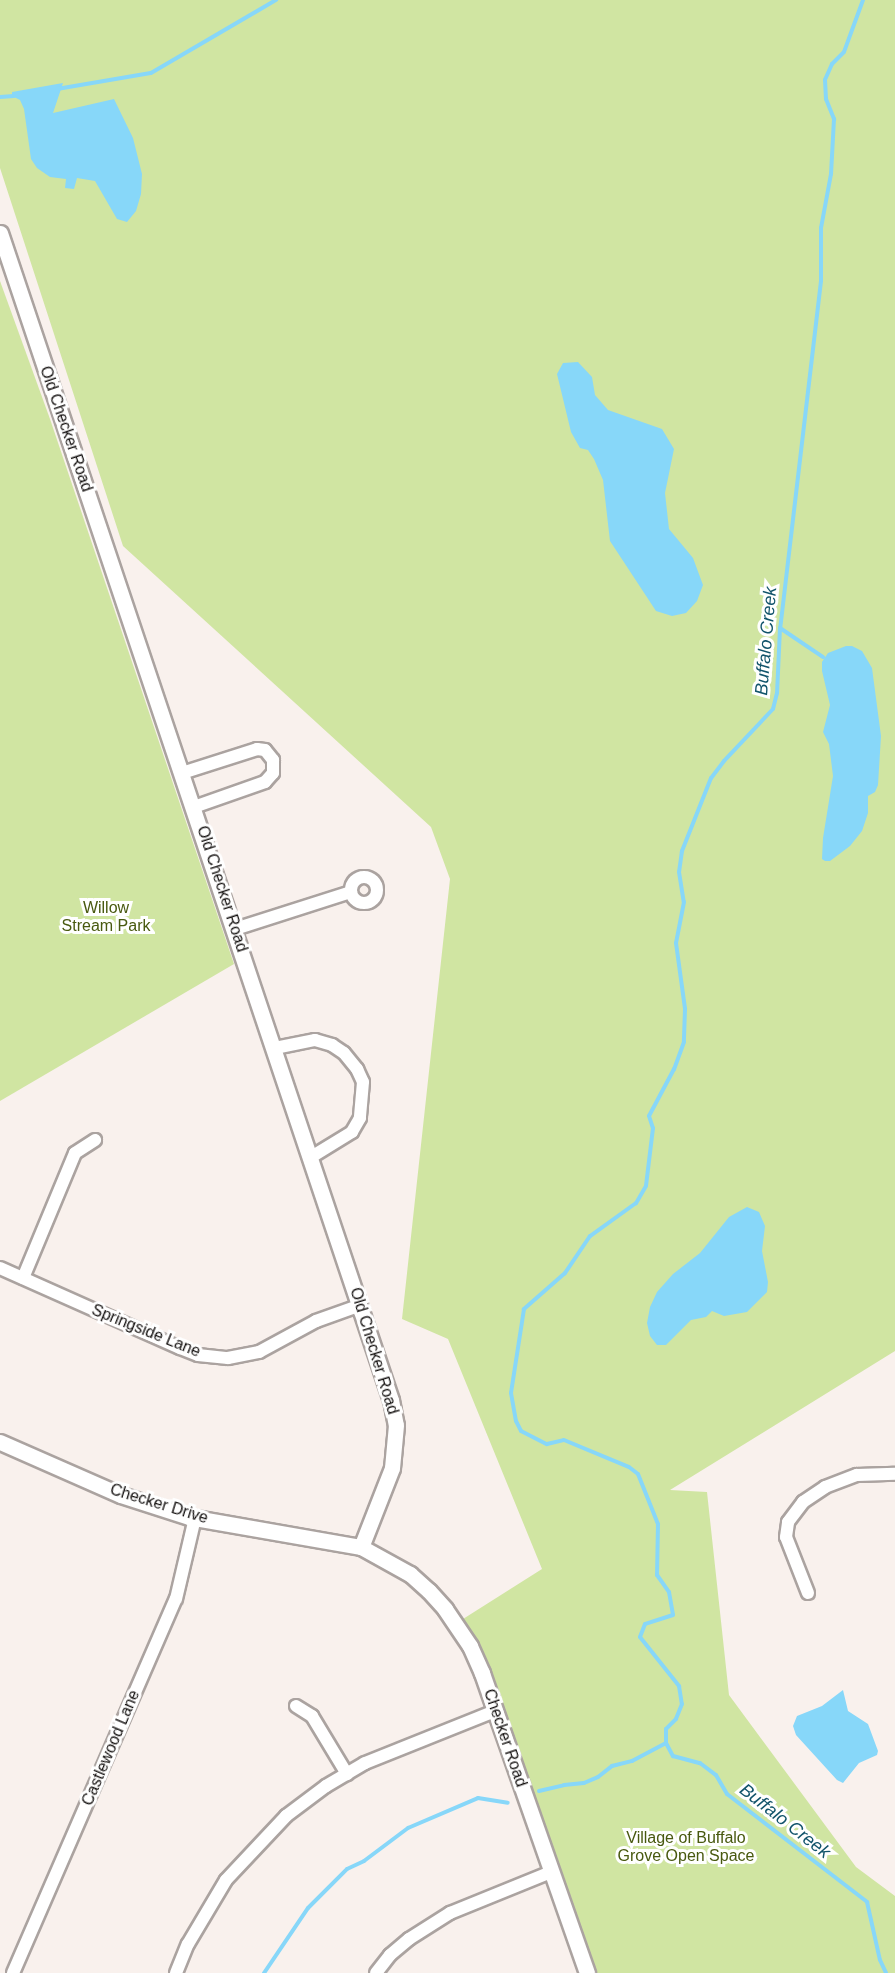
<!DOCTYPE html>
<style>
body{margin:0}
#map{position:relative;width:895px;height:1973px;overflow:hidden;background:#f9f1ed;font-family:Helvetica,sans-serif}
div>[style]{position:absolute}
.green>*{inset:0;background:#d0e5a2}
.water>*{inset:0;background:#87d7f9}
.stream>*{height:4px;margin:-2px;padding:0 2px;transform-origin:2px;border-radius:2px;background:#87d7f9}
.roads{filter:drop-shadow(2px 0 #aba3a0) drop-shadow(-2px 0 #aba3a0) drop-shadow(0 2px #aba3a0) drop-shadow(0 -2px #aba3a0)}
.minor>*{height:12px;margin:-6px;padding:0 6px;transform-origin:6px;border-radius:6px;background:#fff}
.minor>.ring{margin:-6px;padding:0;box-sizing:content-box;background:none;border:12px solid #fff;border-radius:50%}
.tertiary>*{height:15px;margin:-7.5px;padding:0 7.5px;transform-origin:7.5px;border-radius:7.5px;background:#fff}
span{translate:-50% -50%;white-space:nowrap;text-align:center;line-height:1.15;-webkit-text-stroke:6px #fff;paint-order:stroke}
.street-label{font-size:16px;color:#120f0e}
.park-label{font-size:16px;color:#48590f}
.water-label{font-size:18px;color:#12546b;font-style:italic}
</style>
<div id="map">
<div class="green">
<div style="clip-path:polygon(0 0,895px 0,895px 1351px,670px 1490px,707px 1492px,729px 1695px,856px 1867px,895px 1896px,895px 1973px,597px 1973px,483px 1654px,463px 1619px,542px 1569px,448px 1339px,402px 1319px,450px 879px,431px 827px,123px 546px,0 168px)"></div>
<div style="clip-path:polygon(0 281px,50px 419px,234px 964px,0 1101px)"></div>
</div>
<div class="water">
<div style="clip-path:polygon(63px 83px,53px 113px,114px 99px,133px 138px,142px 174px,141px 194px,136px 211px,127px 222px,117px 219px,95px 181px,77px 178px,74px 189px,65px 188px,66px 179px,50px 177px,37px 168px,31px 159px,24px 109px,20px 100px,12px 96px,12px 92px)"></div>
<div style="clip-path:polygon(578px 362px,592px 377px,595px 395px,608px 410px,662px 429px,674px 449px,665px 493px,669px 529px,693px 558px,703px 585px,697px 601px,686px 613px,672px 616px,656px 611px,610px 541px,603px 480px,594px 459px,588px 450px,580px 448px,571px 432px,557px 374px,563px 363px)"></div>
<div style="clip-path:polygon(846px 646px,852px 646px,862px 651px,872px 668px,881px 736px,878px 785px,875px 792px,868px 796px,868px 813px,862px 831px,850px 846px,830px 861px,825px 861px,822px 859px,823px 838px,833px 776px,829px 744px,823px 732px,830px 705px,822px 671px,822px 662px,828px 653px)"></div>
<div style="clip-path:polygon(747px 1207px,759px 1212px,765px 1226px,762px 1251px,768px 1282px,767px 1292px,747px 1312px,724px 1316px,712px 1311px,706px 1317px,691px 1320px,666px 1345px,657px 1345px,650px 1336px,647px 1323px,650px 1307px,657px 1292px,673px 1274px,700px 1253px,729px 1217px)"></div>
<div style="clip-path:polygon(843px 1690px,848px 1711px,868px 1724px,878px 1751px,877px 1755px,859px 1763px,843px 1783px,837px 1780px,796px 1735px,793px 1726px,797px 1716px,822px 1706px)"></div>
</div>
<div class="stream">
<div style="left:863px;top:0;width:55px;rotate:110.1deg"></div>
<div style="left:844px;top:52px;width:17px;rotate:135deg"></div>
<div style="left:832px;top:64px;width:17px;rotate:114deg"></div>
<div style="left:825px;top:80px;width:19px;rotate:87deg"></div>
<div style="left:826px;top:99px;width:22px;rotate:68deg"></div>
<div style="left:834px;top:119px;width:55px;rotate:93.1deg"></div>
<div style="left:831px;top:174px;width:55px;rotate:100.5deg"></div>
<div style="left:821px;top:228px;width:53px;rotate:90deg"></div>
<div style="left:821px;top:281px;width:349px;rotate:96.7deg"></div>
<div style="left:780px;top:628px;width:65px;rotate:92.6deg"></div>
<div style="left:777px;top:693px;width:16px;rotate:104deg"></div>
<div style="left:773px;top:709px;width:71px;rotate:133.3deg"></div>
<div style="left:724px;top:761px;width:21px;rotate:127deg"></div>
<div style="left:711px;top:778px;width:79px;rotate:111.7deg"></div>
<div style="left:682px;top:851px;width:21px;rotate:98deg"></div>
<div style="left:679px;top:872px;width:30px;rotate:81deg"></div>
<div style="left:684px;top:902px;width:42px;rotate:101deg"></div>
<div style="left:676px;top:943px;width:67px;rotate:82.2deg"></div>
<div style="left:685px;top:1009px;width:33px;rotate:92deg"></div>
<div style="left:684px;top:1042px;width:29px;rotate:110deg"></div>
<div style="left:674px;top:1069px;width:53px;rotate:118deg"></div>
<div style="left:649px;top:1116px;width:13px;rotate:72deg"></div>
<div style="left:653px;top:1128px;width:58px;rotate:96.9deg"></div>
<div style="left:646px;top:1186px;width:20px;rotate:120deg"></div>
<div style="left:636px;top:1203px;width:57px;rotate:144.3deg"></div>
<div style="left:590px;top:1236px;width:45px;rotate:124deg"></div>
<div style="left:565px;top:1273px;width:55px;rotate:138.7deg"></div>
<div style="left:524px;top:1309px;width:85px;rotate:98.8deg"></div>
<div style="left:511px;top:1393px;width:28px;rotate:80deg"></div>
<div style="left:516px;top:1421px;width:11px;rotate:63deg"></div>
<div style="left:521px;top:1431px;width:29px;rotate:27deg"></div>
<div style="left:547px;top:1444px;width:17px;rotate:-13deg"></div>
<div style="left:564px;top:1440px;width:70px;rotate:22.6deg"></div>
<div style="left:629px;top:1467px;width:11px;rotate:38deg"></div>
<div style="left:638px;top:1474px;width:54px;rotate:68.2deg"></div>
<div style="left:658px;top:1524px;width:51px;rotate:91.1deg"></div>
<div style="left:657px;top:1575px;width:21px;rotate:55deg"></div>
<div style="left:669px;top:1592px;width:23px;rotate:80deg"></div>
<div style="left:673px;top:1615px;width:29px;rotate:162deg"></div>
<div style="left:645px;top:1624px;width:14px;rotate:111deg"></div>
<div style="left:640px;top:1637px;width:63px;rotate:51.5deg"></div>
<div style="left:679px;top:1686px;width:18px;rotate:81deg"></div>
<div style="left:682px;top:1704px;width:16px;rotate:112deg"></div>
<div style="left:676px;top:1719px;width:14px;rotate:135deg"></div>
<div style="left:666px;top:1729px;width:14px;rotate:90deg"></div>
<div style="left:666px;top:1743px;width:15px;rotate:62deg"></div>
<div style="left:673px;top:1756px;width:28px;rotate:15deg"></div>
<div style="left:700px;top:1763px;width:20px;rotate:37deg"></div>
<div style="left:716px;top:1775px;width:22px;rotate:60deg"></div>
<div style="left:727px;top:1794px;width:177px;rotate:37.6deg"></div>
<div style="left:867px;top:1902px;width:59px;rotate:77.4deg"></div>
<div style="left:880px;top:1960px;width:14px;rotate:65deg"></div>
<div style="left:57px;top:89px;width:95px;rotate:-9.7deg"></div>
<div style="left:151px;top:73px;width:145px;rotate:-30.3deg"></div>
<div style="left:0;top:97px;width:14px;rotate:-4deg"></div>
<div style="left:780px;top:628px;width:52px;rotate:34deg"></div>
<div style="left:539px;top:1791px;width:26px;rotate:-13deg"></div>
<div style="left:564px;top:1785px;width:20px;rotate:-6deg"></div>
<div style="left:584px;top:1783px;width:15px;rotate:-23deg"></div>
<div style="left:598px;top:1777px;width:18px;rotate:-38deg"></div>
<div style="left:612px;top:1766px;width:21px;rotate:-14deg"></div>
<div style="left:632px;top:1761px;width:38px;rotate:-28deg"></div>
<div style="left:264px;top:1973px;width:78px;rotate:-55.9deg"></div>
<div style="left:308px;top:1908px;width:55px;rotate:-45deg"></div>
<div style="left:347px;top:1869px;width:19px;rotate:-25deg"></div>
<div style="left:364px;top:1861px;width:55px;rotate:-36.9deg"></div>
<div style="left:408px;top:1828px;width:76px;rotate:-23.2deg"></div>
<div style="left:478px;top:1798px;width:30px;rotate:9deg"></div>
</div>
<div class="roads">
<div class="minor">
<div style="left:182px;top:773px;width:79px;rotate:-17.7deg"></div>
<div style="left:257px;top:749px;width:8px;rotate:7deg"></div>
<div style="left:265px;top:750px;width:13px;rotate:51deg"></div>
<div style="left:273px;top:760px;width:13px;rotate:90deg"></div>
<div style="left:273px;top:773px;width:12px;rotate:132deg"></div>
<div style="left:265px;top:782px;width:75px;rotate:160.6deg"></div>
<div class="ring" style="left:351px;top:877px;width:14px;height:14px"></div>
<div style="left:235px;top:929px;width:122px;rotate:-17.7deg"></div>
<div style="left:275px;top:1048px;width:41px;rotate:-11.3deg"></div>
<div style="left:315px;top:1040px;width:18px;rotate:16deg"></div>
<div style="left:332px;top:1045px;width:14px;rotate:34deg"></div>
<div style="left:344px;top:1053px;width:21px;rotate:51deg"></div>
<div style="left:357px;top:1069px;width:14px;rotate:65deg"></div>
<div style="left:363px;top:1082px;width:36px;rotate:95deg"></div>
<div style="left:360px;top:1118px;width:16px;rotate:120deg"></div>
<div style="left:352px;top:1132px;width:48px;rotate:148.6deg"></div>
<div style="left:0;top:1268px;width:197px;rotate:24deg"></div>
<div style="left:180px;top:1348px;width:19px;rotate:21deg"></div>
<div style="left:198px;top:1355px;width:30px;rotate:6deg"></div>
<div style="left:228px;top:1358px;width:32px;rotate:-11deg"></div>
<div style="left:259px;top:1352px;width:65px;rotate:-28.5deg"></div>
<div style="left:316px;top:1321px;width:48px;rotate:-19.6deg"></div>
<div style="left:23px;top:1278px;width:135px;rotate:-67.4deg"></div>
<div style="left:75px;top:1153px;width:24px;rotate:-33deg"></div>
<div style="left:808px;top:1593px;width:60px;rotate:-111.4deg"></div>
<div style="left:786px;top:1537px;width:15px;rotate:-82deg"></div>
<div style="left:788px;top:1522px;width:25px;rotate:-53deg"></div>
<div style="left:803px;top:1502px;width:27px;rotate:-34deg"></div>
<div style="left:825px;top:1487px;width:34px;rotate:-21deg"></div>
<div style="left:857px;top:1475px;width:38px;rotate:-2deg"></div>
<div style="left:296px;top:1706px;width:19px;rotate:32deg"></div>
<div style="left:312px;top:1716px;width:68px;rotate:58.9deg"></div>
<div style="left:13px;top:1973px;width:408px;rotate:-66.5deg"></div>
<div style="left:176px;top:1599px;width:83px;rotate:-76.8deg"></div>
<div style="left:176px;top:1973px;width:31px;rotate:-68deg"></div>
<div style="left:188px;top:1944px;width:74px;rotate:-59.3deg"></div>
<div style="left:226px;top:1880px;width:88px;rotate:-46.8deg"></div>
<div style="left:286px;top:1816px;width:50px;rotate:-36.9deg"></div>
<div style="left:326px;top:1786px;width:45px;rotate:-30.5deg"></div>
<div style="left:365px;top:1763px;width:140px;rotate:-21.8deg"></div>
<div style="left:376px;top:1973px;width:23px;rotate:-52deg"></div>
<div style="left:390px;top:1955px;width:25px;rotate:-40deg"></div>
<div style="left:409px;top:1939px;width:49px;rotate:-32.4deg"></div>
<div style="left:450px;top:1913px;width:109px;rotate:-22.1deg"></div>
</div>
<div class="tertiary">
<div style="left:0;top:233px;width:1231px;rotate:71.48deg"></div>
<div style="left:391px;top:1400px;width:25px;rotate:79deg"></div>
<div style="left:396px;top:1425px;width:43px;rotate:95.3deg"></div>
<div style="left:392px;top:1468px;width:85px;rotate:111.4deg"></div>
<div style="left:0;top:1442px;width:132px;rotate:23.7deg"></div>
<div style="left:121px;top:1495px;width:71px;rotate:17.9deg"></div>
<div style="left:189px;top:1517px;width:175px;rotate:9.9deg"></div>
<div style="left:361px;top:1547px;width:56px;rotate:28.9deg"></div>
<div style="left:410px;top:1574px;width:25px;rotate:42deg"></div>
<div style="left:429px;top:1591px;width:24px;rotate:48deg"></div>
<div style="left:445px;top:1609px;width:45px;rotate:56deg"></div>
<div style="left:470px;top:1646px;width:30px;rotate:66deg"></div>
<div style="left:482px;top:1673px;width:318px;rotate:70.7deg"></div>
</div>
</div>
<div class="street-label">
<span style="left:66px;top:429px;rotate:71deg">Old Checker Road</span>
<span style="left:222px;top:889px;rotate:72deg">Old Checker Road</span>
<span style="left:146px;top:1331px;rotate:22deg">Springside Lane</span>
<span style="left:374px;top:1351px;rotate:73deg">Old Checker Road</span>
<span style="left:159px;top:1504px;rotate:17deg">Checker Drive</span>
<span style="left:505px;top:1738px;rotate:71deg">Checker Road</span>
<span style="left:111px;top:1748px;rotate:-67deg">Castlewood Lane</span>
</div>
<div class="park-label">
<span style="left:106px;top:917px">Willow<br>Stream Park</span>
<span style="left:686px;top:1847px">Village of Buffalo<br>Grove Open Space</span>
</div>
<div class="water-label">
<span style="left:766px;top:641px;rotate:-85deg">Buffalo Creek</span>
<span style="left:785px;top:1821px;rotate:38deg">Buffalo Creek</span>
</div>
</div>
